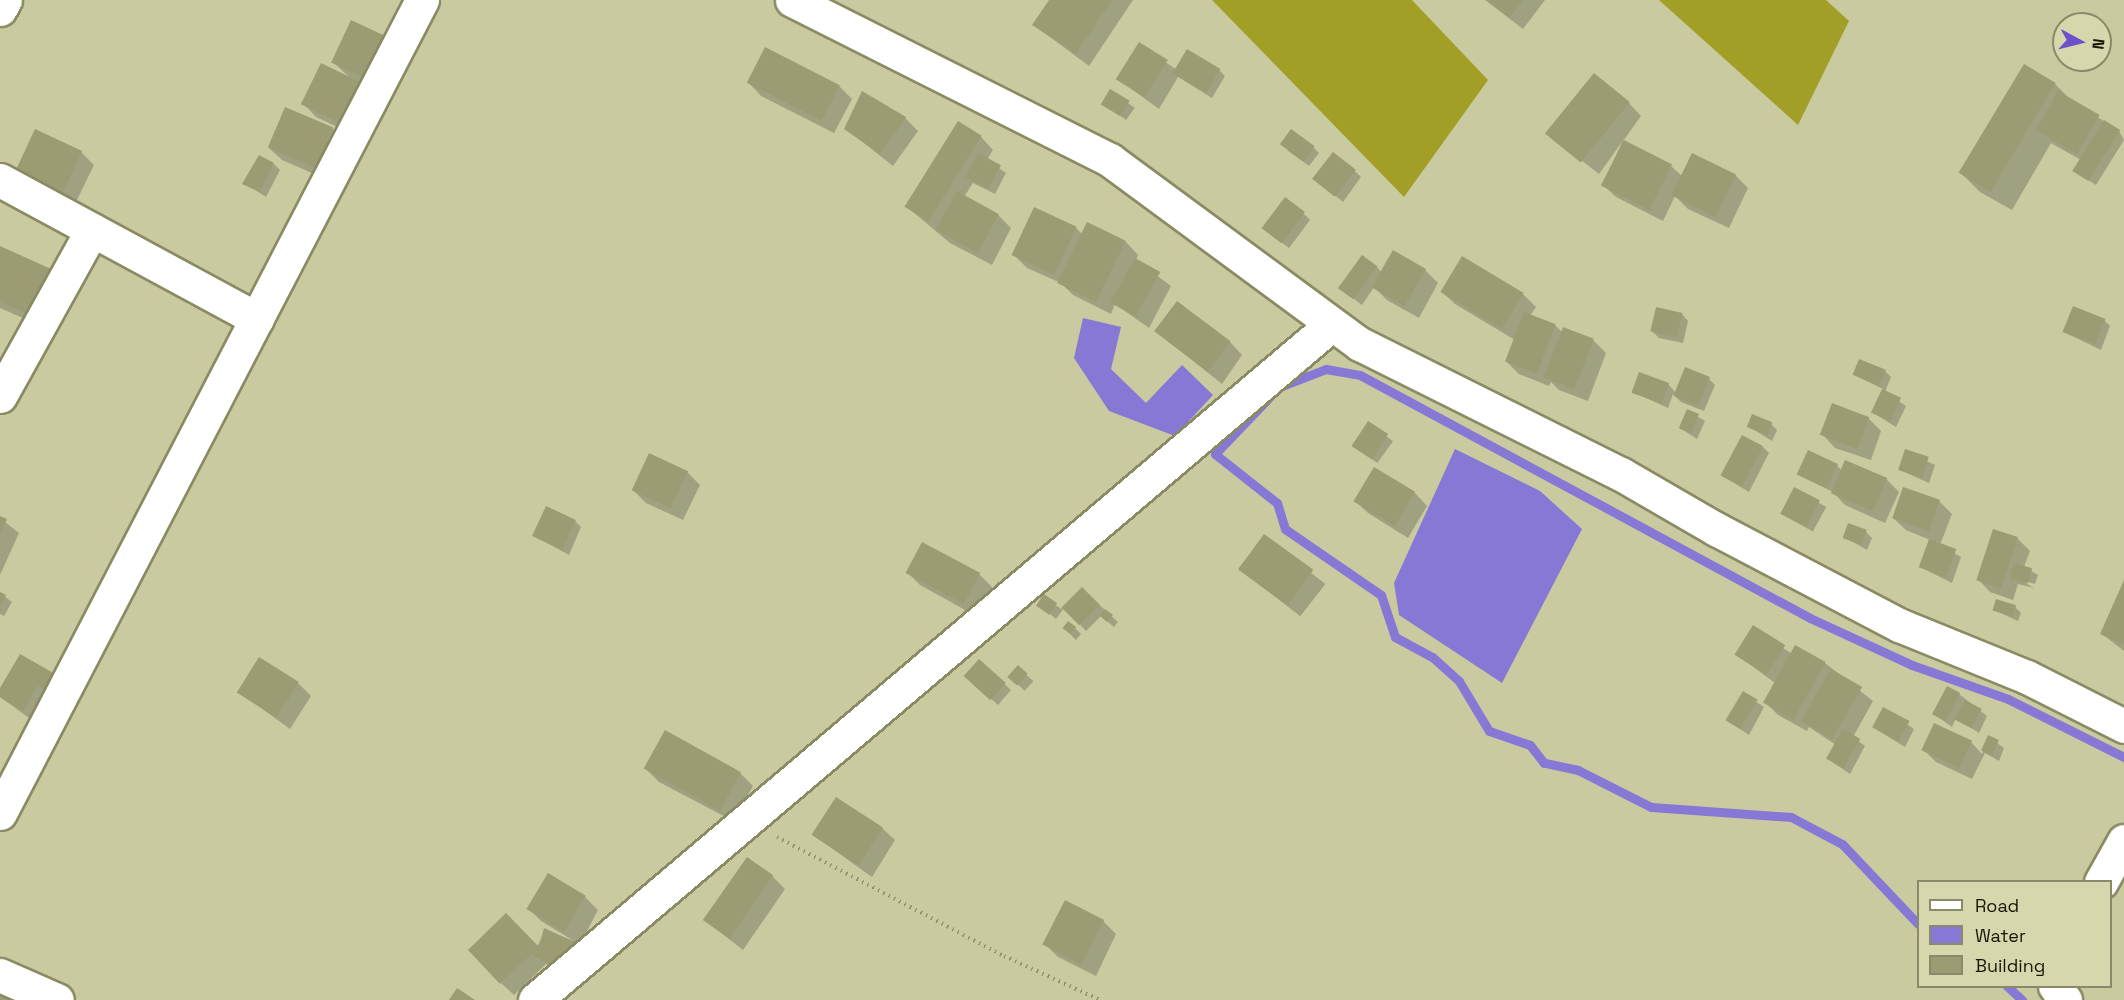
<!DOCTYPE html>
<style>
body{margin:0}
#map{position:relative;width:2124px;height:1000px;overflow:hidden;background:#c9caa0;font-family:"Space Grotesk",sans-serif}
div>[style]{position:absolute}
.forest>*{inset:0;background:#a19f26}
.water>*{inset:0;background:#8678d4}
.shadow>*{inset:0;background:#0003;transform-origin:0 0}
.stream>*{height:9px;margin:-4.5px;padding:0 4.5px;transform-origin:4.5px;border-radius:4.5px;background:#8678d4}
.building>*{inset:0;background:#9b9c74;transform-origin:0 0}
.path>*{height:4px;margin-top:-2px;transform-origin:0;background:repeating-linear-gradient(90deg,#919270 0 1.5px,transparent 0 6px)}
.roads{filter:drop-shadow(2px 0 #8a8a63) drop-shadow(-2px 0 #8a8a63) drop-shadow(0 2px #8a8a63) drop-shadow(0 -2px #8a8a63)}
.minor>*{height:33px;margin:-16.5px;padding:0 16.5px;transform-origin:16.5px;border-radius:16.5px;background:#fff}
span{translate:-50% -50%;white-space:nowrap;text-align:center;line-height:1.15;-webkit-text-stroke:4.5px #d6d7ad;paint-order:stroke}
.legend{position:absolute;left:1917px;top:880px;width:195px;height:108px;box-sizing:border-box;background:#d6d7ad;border:2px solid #8a8a6b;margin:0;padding:8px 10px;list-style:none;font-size:18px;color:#171708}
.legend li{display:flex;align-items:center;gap:12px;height:30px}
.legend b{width:30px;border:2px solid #8a8a6b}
.north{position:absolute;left:2052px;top:12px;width:60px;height:60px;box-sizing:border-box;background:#d6d7ad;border:2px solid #8a8a6b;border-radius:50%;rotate:97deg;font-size:16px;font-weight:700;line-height:24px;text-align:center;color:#171708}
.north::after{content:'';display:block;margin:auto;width:21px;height:27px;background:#6c51cb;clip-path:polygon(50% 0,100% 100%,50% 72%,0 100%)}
</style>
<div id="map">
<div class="forest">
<div style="clip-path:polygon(1212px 0,1412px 0,1488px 80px,1404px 197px)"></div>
<div style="clip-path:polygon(1659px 0,1826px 0,1849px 21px,1798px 125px)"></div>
</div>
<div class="water">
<div style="clip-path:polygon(1083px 318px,1121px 327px,1111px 369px,1146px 403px,1182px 365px,1213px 395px,1175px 436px,1109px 411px,1074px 358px)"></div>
<div style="clip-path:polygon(1455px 449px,1540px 491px,1582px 529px,1502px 683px,1399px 615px,1394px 583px)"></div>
</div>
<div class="shadow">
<div style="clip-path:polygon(1051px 0,1133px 0,1089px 66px,1034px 25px)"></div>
<div style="clip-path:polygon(1485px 0,1545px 0,1523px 29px)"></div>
<div style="clip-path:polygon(391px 40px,363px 139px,316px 117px,304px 104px,349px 77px,333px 62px)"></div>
<div style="clip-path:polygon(1139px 44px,1177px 70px,1219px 70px,1225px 76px,1212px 98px,1178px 77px,1159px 109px,1118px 79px)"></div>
<div style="clip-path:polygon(749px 83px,839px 86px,852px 99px,834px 133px,761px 96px)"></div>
<div style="clip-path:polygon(2055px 84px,2070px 99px,2119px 131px,2124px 140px,2096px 185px,2075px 171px,2081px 160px,2051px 143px,2012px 210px,1980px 192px,1961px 173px)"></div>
<div style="left:1111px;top:91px;width:29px;height:15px;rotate:35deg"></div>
<div style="clip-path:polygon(1629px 103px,1641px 116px,1623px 141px,1671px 166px,1683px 177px,1735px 175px,1748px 188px,1729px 228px,1688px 209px,1675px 196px,1663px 221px,1616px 197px,1603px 185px,1622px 142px,1599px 174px,1549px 135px)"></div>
<div style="clip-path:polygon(905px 118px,918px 131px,893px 166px,846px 129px)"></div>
<div style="clip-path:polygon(332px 128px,345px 141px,328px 180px,282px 160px,269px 148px)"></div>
<div style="clip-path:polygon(981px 137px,993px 150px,987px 160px,1006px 173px,995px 194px,973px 183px,964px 197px,998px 215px,1011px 228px,992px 265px,950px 243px,907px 207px)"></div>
<div style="clip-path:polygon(1313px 147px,1319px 153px,1309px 166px,1287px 150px)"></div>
<div style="clip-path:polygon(81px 152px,94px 165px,75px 204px,30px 182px,18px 170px)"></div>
<div style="clip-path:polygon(274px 164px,280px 170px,266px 197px,244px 183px)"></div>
<div style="clip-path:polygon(1355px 171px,1361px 177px,1343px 202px,1315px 179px)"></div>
<div style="clip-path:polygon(1304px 214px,1310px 220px,1289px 248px,1270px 234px)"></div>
<div style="clip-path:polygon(1088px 224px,1126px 242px,1138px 255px,1136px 260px,1171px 286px,1149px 328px,1115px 304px,1111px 314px,1073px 295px,1061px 283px,1027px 268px,1014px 255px,1076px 228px,1083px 235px)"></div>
<div style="clip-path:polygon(0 248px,50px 271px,63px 283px,43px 327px,0 308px)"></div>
<div style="clip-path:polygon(1377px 267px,1382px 273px,1425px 270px,1438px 283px,1419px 318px,1387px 300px,1374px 287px,1362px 305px,1342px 290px)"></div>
<div style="clip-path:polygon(1442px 292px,1523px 294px,1536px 307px,1530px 316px,1555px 325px,1563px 333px,1593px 340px,1606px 353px,1588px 401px,1559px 390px,1551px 382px,1549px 386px,1519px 374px,1506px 361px,1515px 340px,1455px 304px)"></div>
<div style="clip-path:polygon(1682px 314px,1688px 321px,1683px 343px,1659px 338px,1653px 332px)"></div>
<div style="clip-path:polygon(2104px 320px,2110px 326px,2101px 350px,2064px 332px)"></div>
<div style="clip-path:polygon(1157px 332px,1230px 342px,1242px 355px,1222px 384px)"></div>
<div style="clip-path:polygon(1885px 371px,1891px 377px,1885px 392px,1906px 406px,1896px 427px,1872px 412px,1883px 389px,1854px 375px)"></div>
<div style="clip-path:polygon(1709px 379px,1715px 385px,1704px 411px,1681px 402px,1673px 394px,1668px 408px,1633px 392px,1668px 384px,1676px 393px)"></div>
<div style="clip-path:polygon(1688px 411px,1705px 421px,1697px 439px,1680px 428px)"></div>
<div style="clip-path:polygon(1868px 418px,1881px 431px,1871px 460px,1835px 448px,1823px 435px)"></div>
<div style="left:1368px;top:423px;width:31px;height:27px;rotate:36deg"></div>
<div style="clip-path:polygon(1771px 424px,1777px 430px,1772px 441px,1748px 426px)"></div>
<div style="clip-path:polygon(1763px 447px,1769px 453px,1749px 492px,1723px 476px)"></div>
<div style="clip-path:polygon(1906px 451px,1935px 465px,1929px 483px,1900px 470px)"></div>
<div style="clip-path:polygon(1837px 465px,1842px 471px,1886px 479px,1899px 492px,1885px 523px,1845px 505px,1833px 492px,1798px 474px)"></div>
<div style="clip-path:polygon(1374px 469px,1415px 493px,1427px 506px,1408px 538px,1368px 513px,1355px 501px)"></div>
<div style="clip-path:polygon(687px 472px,700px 485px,683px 520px,646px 503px,633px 490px)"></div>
<div style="left:1794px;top:489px;width:37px;height:28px;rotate:29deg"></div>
<div style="clip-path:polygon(1939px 501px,1952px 514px,1940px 545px,1961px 557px,1952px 583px,1920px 567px,1930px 540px,1906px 530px,1893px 518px)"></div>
<div style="clip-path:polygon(0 518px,19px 533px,0 575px)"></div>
<div style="clip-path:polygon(575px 521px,581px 527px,569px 555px,534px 536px)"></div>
<div style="clip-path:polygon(1866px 532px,1872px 538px,1867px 550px,1844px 537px)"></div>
<div style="left:1264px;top:536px;width:78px;height:41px;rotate:38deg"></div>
<div style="clip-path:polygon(2017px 538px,2030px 551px,2024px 567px,2038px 575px,2035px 584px,2019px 579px,2034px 588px,2018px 584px,2013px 600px,1990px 592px,1978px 579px)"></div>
<div style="clip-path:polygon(907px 572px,979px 574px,992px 587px,976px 616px,920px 585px)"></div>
<div style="clip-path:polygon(2124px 584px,2124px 651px,2102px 634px)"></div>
<div style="clip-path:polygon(1082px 589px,1118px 622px,1114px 627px,1101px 616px,1086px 631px,1064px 608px,1056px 619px,1038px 604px,1044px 596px,1061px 609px)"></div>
<div style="clip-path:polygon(0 593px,12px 602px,4px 616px,0 614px)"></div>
<div style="clip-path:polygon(2015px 607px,2021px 613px,2018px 621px,1994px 610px)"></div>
<div style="clip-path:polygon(1753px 627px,1792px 654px,1825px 663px,1873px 701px,1853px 737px,1865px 746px,1850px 774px,1828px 759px,1836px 745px,1809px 727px,1807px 731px,1778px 715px,1765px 702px,1775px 683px,1737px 655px)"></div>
<div style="clip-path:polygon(1075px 628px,1081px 634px,1076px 640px,1070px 634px)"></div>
<div style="clip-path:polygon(979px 661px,1011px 690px,998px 705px,972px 682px)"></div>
<div style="left:1018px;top:667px;width:21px;height:13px;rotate:43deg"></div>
<div style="clip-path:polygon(55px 675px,36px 723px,0 697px,0 691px)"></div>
<div style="clip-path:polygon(298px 683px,311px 696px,290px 729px,240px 693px)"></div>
<div style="clip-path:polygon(1743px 693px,1764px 707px,1749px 735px,1728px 721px)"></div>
<div style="clip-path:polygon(1959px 694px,1987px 716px,1979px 733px,1956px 718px,1952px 727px,1934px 714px)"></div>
<div style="clip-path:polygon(1884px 709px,1914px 729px,1905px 747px,1874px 728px)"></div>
<div style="clip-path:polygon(1989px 737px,2004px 748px,1999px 761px,1985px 753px,1972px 779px,1936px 762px,1924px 750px,1971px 742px,1982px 754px)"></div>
<div style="clip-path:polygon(646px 769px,740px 773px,753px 786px,733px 821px,659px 782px)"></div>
<div style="clip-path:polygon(882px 828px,895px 840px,872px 877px,813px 835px)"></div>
<div style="clip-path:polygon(772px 876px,785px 889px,743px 950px,706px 921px)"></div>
<div style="clip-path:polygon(585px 897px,598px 910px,565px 973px,546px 964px,514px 995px,501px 983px,537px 947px,545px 930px,574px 941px,541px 921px,528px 908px)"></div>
<div style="clip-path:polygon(1103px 921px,1116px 934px,1096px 976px,1058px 957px,1046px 945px)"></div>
</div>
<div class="stream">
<div style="left:1918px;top:924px;width:110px;rotate:-133.5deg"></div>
<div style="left:1842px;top:844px;width:58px;rotate:-152.1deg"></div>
<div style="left:1791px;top:817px;width:140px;rotate:-175.9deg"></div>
<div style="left:1651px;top:807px;width:82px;rotate:-153.1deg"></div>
<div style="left:1578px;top:770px;width:35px;rotate:-168deg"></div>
<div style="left:1544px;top:763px;width:23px;rotate:-128deg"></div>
<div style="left:1530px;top:745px;width:43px;rotate:-161.1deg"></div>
<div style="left:1489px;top:731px;width:58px;rotate:-121deg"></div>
<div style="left:1459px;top:681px;width:36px;rotate:-138deg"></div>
<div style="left:1432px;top:657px;width:42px;rotate:-151.6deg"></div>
<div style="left:1395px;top:637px;width:44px;rotate:-108.4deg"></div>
<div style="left:1381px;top:595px;width:116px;rotate:-145.5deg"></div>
<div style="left:1285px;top:529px;width:27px;rotate:-107deg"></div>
<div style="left:1277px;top:503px;width:79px;rotate:-141.7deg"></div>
<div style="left:1215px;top:454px;width:93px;rotate:-46.3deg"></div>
<div style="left:1279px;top:387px;width:50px;rotate:-21deg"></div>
<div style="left:1326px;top:369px;width:35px;rotate:10deg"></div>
<div style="left:1360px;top:375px;width:511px;rotate:28.37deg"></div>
<div style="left:1810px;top:618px;width:112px;rotate:24.7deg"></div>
<div style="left:1912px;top:665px;width:102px;rotate:19.5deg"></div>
<div style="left:2008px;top:699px;width:130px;rotate:26.6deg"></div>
<div style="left:2007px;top:986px;width:21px;rotate:43deg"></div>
</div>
<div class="building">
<div style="clip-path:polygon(1049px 0,1112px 0,1076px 54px,1032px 25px)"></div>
<div style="clip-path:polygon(1487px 0,1523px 0,1510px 18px)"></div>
<div style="left:351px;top:20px;width:45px;height:47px;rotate:25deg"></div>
<div style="left:1139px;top:42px;width:34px;height:44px;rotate:32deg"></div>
<div style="left:765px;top:47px;width:84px;height:40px;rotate:27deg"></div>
<div style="left:1187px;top:49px;width:39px;height:28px;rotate:31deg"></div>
<div style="left:321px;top:63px;width:53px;height:46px;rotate:26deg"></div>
<div style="left:2024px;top:64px;width:37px;height:127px;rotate:31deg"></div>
<div style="left:1594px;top:73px;width:46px;height:78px;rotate:39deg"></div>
<div style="left:1110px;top:89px;width:23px;height:18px;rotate:31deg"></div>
<div style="clip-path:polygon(862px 91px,906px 117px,880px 154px,844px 129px)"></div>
<div style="left:2058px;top:91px;width:48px;height:45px;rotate:30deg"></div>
<div style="left:285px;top:107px;width:52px;height:44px;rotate:23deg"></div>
<div style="left:2104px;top:120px;width:19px;height:60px;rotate:32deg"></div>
<div style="left:958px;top:121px;width:28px;height:101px;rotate:32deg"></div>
<div style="left:35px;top:129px;width:52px;height:45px;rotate:25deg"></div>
<div style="left:1291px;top:129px;width:29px;height:19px;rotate:36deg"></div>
<div style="left:1624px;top:140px;width:54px;height:51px;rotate:27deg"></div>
<div style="left:1333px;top:152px;width:29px;height:34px;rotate:38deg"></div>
<div style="left:978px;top:153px;width:26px;height:27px;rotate:28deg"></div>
<div style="left:1692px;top:153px;width:49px;height:47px;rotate:26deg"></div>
<div style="clip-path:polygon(259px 155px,274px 163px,260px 192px,242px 184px)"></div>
<div style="left:957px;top:191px;width:48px;height:44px;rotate:29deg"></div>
<div style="left:1285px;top:197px;width:25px;height:39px;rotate:37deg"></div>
<div style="left:1034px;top:207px;width:47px;height:53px;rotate:25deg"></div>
<div style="left:1087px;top:222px;width:43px;height:68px;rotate:26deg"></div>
<div style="clip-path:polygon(0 246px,51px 269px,30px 315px,0 302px)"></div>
<div style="left:1393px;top:250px;width:38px;height:43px;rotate:30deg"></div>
<div style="left:1362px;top:255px;width:19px;height:41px;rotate:36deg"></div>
<div style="left:1462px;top:256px;width:72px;height:42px;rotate:31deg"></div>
<div style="left:1135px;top:258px;width:29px;height:51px;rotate:29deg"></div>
<div style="left:1177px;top:301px;width:67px;height:38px;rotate:37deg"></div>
<div style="left:2073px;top:306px;width:35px;height:28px;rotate:22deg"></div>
<div style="left:1656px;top:307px;width:27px;height:25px;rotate:13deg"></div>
<div style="left:1524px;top:312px;width:34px;height:53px;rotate:21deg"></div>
<div style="left:1563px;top:327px;width:33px;height:54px;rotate:21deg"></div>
<div style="left:1859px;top:359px;width:29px;height:17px;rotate:22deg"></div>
<div style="left:1685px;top:367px;width:27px;height:31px;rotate:22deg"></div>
<div style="left:1639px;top:372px;width:32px;height:22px;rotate:20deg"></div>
<div style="left:1882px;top:389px;width:21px;height:26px;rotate:25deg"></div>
<div style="left:1832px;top:403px;width:40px;height:34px;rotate:21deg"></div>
<div style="left:1687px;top:409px;width:13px;height:21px;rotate:23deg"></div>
<div style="left:1752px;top:414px;width:22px;height:14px;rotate:22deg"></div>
<div style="left:1368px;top:421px;width:24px;height:30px;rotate:33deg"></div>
<div style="left:1742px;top:435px;width:24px;height:46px;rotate:28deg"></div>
<div style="left:1905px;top:449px;width:25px;height:22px;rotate:18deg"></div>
<div style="left:1808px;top:450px;width:33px;height:27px;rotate:25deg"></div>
<div style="left:649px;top:453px;width:43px;height:41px;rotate:25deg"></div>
<div style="left:1845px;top:460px;width:46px;height:36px;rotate:23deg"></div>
<div style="left:1374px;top:467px;width:48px;height:40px;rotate:31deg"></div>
<div style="left:1794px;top:487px;width:29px;height:30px;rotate:27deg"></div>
<div style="left:1903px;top:487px;width:39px;height:33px;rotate:19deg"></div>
<div style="left:546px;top:506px;width:33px;height:33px;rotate:25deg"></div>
<div style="clip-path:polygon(0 516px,7px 519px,0 535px)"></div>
<div style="left:1848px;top:523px;width:20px;height:16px;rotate:20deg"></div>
<div style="left:1993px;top:529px;width:26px;height:54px;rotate:18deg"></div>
<div style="left:1264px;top:534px;width:61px;height:44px;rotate:36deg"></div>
<div style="left:1929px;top:539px;width:29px;height:30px;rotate:20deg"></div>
<div style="left:922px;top:542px;width:66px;height:35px;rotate:28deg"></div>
<div style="left:2014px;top:563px;width:19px;height:16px;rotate:16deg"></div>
<div style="clip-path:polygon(2124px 580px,2124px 645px,2100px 634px)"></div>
<div style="left:1082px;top:587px;width:25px;height:29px;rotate:45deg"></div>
<div style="clip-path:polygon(0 592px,6px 595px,0 606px)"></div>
<div style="left:1044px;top:594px;width:16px;height:14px;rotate:35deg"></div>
<div style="left:1996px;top:599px;width:21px;height:12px;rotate:17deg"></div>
<div style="clip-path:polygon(1105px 609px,1113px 615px,1107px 622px,1100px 616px)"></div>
<div style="left:1068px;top:621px;width:10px;height:9px;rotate:37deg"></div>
<div style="left:1753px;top:625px;width:38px;height:35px;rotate:32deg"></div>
<div style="left:1795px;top:645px;width:35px;height:66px;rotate:29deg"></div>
<div style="clip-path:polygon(20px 654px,55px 674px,46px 691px,38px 686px,23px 711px,0 697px,0 688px)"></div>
<div style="left:259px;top:657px;width:47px;height:42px;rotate:32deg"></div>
<div style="left:979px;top:659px;width:36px;height:23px;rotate:42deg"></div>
<div style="left:1018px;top:665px;width:13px;height:16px;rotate:42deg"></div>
<div style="left:1831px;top:669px;width:36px;height:60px;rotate:30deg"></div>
<div style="left:1947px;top:686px;width:15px;height:32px;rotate:28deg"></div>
<div style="left:1743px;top:691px;width:17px;height:34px;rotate:31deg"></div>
<div style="left:1965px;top:700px;width:19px;height:22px;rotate:28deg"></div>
<div style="left:1883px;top:707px;width:30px;height:23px;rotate:28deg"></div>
<div style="left:1934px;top:723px;width:42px;height:30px;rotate:25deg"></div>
<div style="left:1843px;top:729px;width:20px;height:34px;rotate:30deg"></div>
<div style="left:665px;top:730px;width:87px;height:44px;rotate:29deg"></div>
<div style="left:1988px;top:735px;width:12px;height:17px;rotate:24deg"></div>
<div style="left:836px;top:797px;width:56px;height:45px;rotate:33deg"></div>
<div style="left:747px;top:857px;width:32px;height:77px;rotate:35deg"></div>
<div style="left:548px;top:873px;width:44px;height:42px;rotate:31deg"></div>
<div style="left:1065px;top:900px;width:44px;height:50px;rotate:27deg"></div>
<div style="clip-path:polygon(506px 913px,539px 947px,544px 928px,579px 944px,558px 968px,532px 955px,539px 947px,500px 984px,468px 950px)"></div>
<div style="clip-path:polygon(457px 988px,475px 1000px,449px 1000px)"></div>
<div style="clip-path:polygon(0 991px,13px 997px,11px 1000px,0 1000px)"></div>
</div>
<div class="path">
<div style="left:777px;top:837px;width:256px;rotate:27.7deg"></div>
<div style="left:1004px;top:956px;width:106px;rotate:24.6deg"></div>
</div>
<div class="roads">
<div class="minor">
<div style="left:792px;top:0;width:356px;rotate:26.7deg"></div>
<div style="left:1110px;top:160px;width:310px;rotate:36.4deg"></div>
<div style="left:1360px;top:344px;width:292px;rotate:26.5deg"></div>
<div style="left:1621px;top:474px;width:110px;rotate:30.1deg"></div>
<div style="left:1716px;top:529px;width:207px;rotate:27.7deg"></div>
<div style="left:1899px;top:625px;width:138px;rotate:22.1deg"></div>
<div style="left:2027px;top:677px;width:109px;rotate:26.8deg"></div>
<div style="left:0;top:9px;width:10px;rotate:-61deg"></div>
<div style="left:0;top:180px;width:292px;rotate:28.4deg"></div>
<div style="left:0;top:396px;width:190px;rotate:-61deg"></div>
<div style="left:0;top:813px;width:916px;rotate:-62.57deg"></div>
<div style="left:2101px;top:882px;width:47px;rotate:-60.7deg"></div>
<div style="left:0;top:975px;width:62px;rotate:23.7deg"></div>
<div style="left:2055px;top:986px;width:17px;rotate:54deg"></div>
<div style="left:535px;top:1000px;width:1044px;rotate:-40.3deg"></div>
</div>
</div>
<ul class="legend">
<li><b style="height:8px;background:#fff"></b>Road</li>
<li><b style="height:16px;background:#8678d4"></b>Water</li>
<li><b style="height:16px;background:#9b9c74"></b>Building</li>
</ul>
<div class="north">N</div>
</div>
